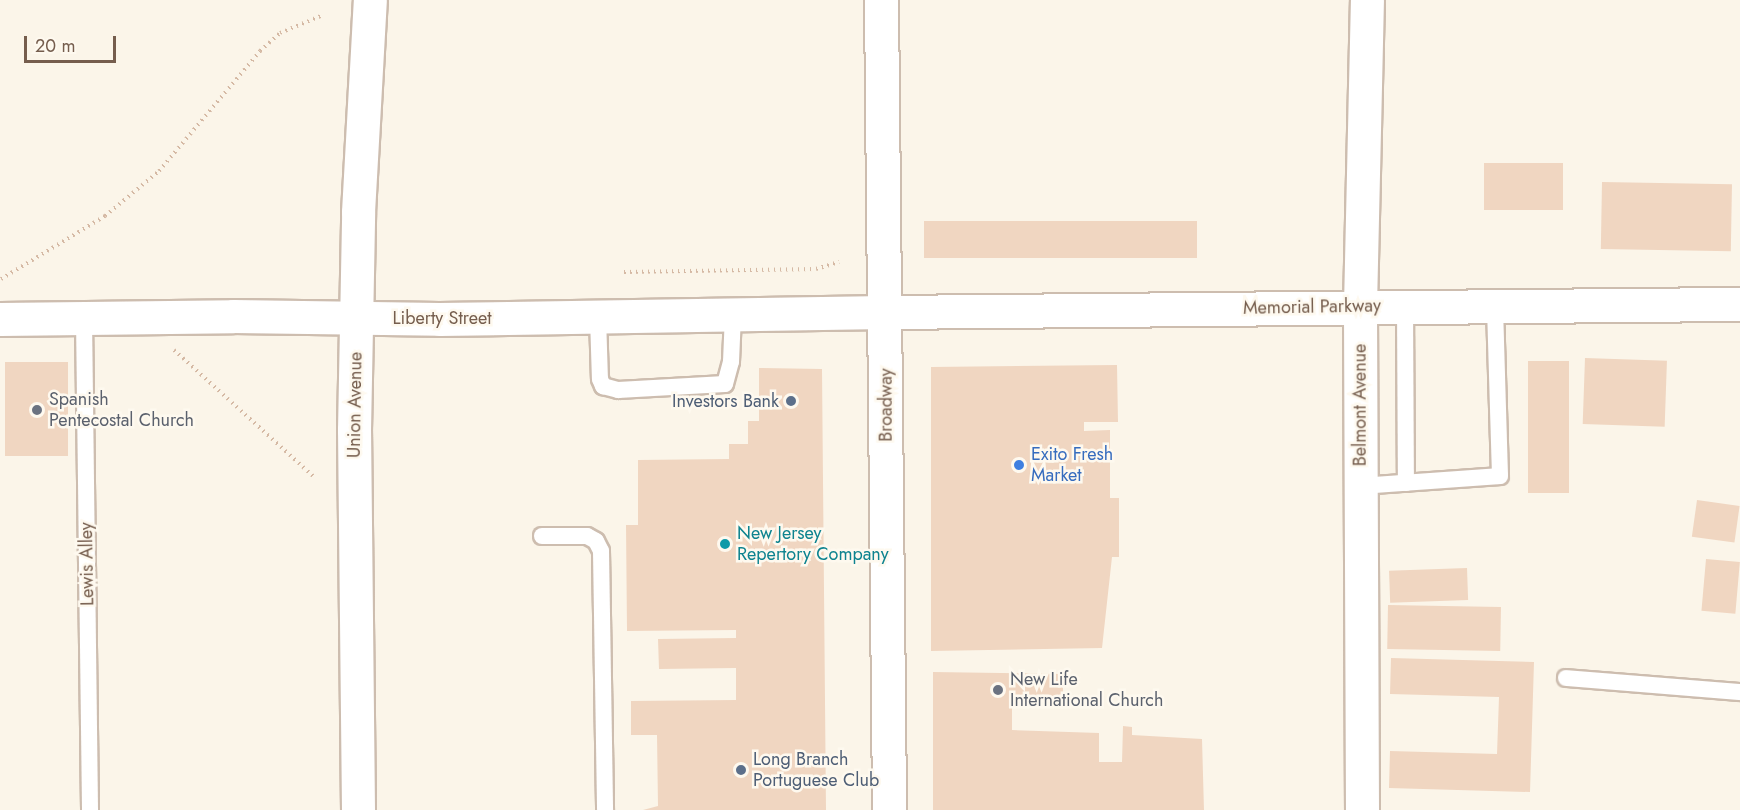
<!DOCTYPE html>
<style>
body{margin:0}
#map{position:relative;width:1740px;height:810px;overflow:hidden;background:#fbf5e9;font-family:Jost,sans-serif}
div>[style]{position:absolute}
.building>*{inset:0;background:#f0d6c1;transform-origin:0 0}
.path>*{height:4px;margin-top:-2px;transform-origin:0;background:repeating-linear-gradient(90deg,#d5b9a4 0 1.5px,transparent 0 6px)}
.roads{filter:drop-shadow(2px 0 #cdbdaf) drop-shadow(-2px 0 #cdbdaf) drop-shadow(0 2px #cdbdaf) drop-shadow(0 -2px #cdbdaf)}
.service>*{height:16px;margin:-8px;padding:0 8px;transform-origin:8px;border-radius:8px;background:#fff}
.minor>*{height:33px;margin:-16.5px;padding:0 16.5px;transform-origin:16.5px;border-radius:16.5px;background:#fff}
.tertiary>*{height:33px;margin:-16.5px;padding:0 16.5px;transform-origin:16.5px;border-radius:16.5px;background:#fff}
.dots>*{width:16px;height:16px;translate:-50% -50%;box-sizing:border-box;border:3px solid #fef9ef;border-radius:50%}
span{translate:-50% -50%;white-space:nowrap;text-align:center;line-height:1.15;-webkit-text-stroke:5px #fef9ef;paint-order:stroke}
.street-label{font-size:18px;color:#755d4d}
.worship-label{font-size:18px;color:#5b616d}
.left{translate:0 -50%;text-align:left}
.service-label{font-size:18px;color:#4e5e75}
.right{translate:-100% -50%;text-align:right}
.shop-label{font-size:18px;color:#366cbe}
.culture-label{font-size:18px;color:#0d838f}
.scale{position:absolute;left:24px;top:36px;width:92px;height:27px;box-sizing:border-box;border:3px solid #755d4d;border-top:0;padding-left:8px;font-size:18px;line-height:21px;white-space:nowrap;color:#755d4d;-webkit-text-stroke:4px #fef9ef;paint-order:stroke}
</style>
<div id="map">
<div class="building">
<div style="left:1484px;top:163px;width:79px;height:47px"></div>
<div style="left:1602px;top:182px;width:130px;height:67px;rotate:1deg"></div>
<div style="left:924px;top:221px;width:273px;height:37px"></div>
<div style="left:1585px;top:358px;width:82px;height:66px;rotate:2deg"></div>
<div style="left:1528px;top:361px;width:41px;height:132px"></div>
<div style="left:68px;top:362px;width:94px;height:63px;rotate:90deg"></div>
<div style="clip-path:polygon(1117px 365px,1118px 422px,1084px 422px,1084px 431px,1110px 430px,1110px 498px,1119px 498px,1119px 557px,1112px 557px,1102px 648px,931px 651px,931px 367px)"></div>
<div style="clip-path:polygon(759px 368px,822px 369px,826px 810px,643px 810px,658px 806px,657px 735px,631px 735px,631px 701px,736px 700px,736px 668px,659px 669px,658px 639px,736px 638px,736px 630px,627px 631px,626px 525px,638px 525px,638px 460px,729px 459px,729px 444px,748px 444px,748px 421px,759px 421px)"></div>
<div style="left:1697px;top:500px;width:43px;height:37px;rotate:8deg"></div>
<div style="left:1706px;top:559px;width:34px;height:52px;rotate:5deg"></div>
<div style="left:1467px;top:568px;width:32px;height:78px;rotate:88deg"></div>
<div style="left:1388px;top:605px;width:113px;height:44px;rotate:1deg"></div>
<div style="clip-path:polygon(1391px 658px,1534px 662px,1530px 792px,1389px 788px,1390px 751px,1497px 754px,1499px 697px,1390px 694px)"></div>
<div style="clip-path:polygon(933px 672px,1063px 674px,1063px 706px,1012px 706px,1012px 730px,1099px 733px,1099px 762px,1122px 762px,1123px 726px,1132px 727px,1132px 735px,1202px 739px,1204px 810px,933px 810px)"></div>
</div>
<div class="path">
<div style="left:624px;top:272px;width:192px;rotate:-0.9deg"></div>
<div style="left:816px;top:269px;width:24px;rotate:-17deg"></div>
<div style="left:1px;top:279px;width:122px;rotate:-31.2deg"></div>
<div style="left:105px;top:216px;width:70px;rotate:-39.8deg"></div>
<div style="left:159px;top:171px;width:157px;rotate:-49.9deg"></div>
<div style="left:260px;top:51px;width:27px;rotate:-42deg"></div>
<div style="left:280px;top:33px;width:47px;rotate:-22.7deg"></div>
<div style="left:174px;top:350px;width:188px;rotate:42.2deg"></div>
</div>
<div class="roads">
<div class="service">
<div style="left:1405px;top:306px;width:177px;rotate:89.7deg"></div>
<div style="left:598px;top:317px;width:62px;rotate:88.2deg"></div>
<div style="left:600px;top:379px;width:8px;rotate:67deg"></div>
<div style="left:603px;top:386px;width:16px;rotate:15deg"></div>
<div style="left:618px;top:390px;width:107px;rotate:-3.2deg"></div>
<div style="left:725px;top:384px;width:23px;rotate:-75deg"></div>
<div style="left:731px;top:362px;width:48px;rotate:-87.6deg"></div>
<div style="left:84px;top:318px;width:492px;rotate:89.3deg"></div>
<div style="left:1361px;top:486px;width:139px;rotate:-4.1deg"></div>
<div style="left:1500px;top:476px;width:171px;rotate:-91.7deg"></div>
<div style="left:542px;top:536px;width:45px"></div>
<div style="left:587px;top:536px;width:10px;rotate:29deg"></div>
<div style="left:596px;top:541px;width:11px;rotate:63deg"></div>
<div style="left:601px;top:551px;width:259px;rotate:89.1deg"></div>
<div style="left:1566px;top:678px;width:175px;rotate:4.6deg"></div>
</div>
<div class="minor">
<div style="left:885px;top:312px;width:855px;rotate:-0.54deg"></div>
<div style="left:358px;top:810px;width:380px;rotate:-90.6deg"></div>
<div style="left:354px;top:430px;width:218px;rotate:-88.9deg"></div>
<div style="left:358px;top:212px;width:212px;rotate:-86.8deg"></div>
<div style="left:1362px;top:810px;width:504px;rotate:-90.23deg"></div>
<div style="left:1360px;top:306px;width:306px;rotate:-88.7deg"></div>
</div>
<div class="tertiary">
<div style="left:881px;top:0;width:810px;rotate:89.43deg"></div>
<div style="left:0;top:319px;width:233px;rotate:-0.7deg"></div>
<div style="left:233px;top:316px;width:206px;rotate:0.8deg"></div>
<div style="left:439px;top:319px;width:446px;rotate:-0.9deg"></div>
</div>
</div>
<div class="dots">
<div style="left:791px;top:401px;background:#5c6f8a"></div>
<div style="left:37px;top:410px;background:#6b7280"></div>
<div style="left:1019px;top:465px;background:#3f7fe0"></div>
<div style="left:725px;top:544px;background:#0f9aa8"></div>
<div style="left:998px;top:690px;background:#6b7280"></div>
<div style="left:741px;top:770px;background:#5c6f8a"></div>
</div>
<div class="street-label">
<span style="left:1312px;top:307px;rotate:-1deg">Memorial Parkway</span>
<span style="left:442px;top:318px">Liberty Street</span>
<span style="left:355px;top:405px;rotate:-89deg">Union Avenue</span>
<span style="left:886px;top:405px;rotate:-90deg">Broadway</span>
<span style="left:1360px;top:405px;rotate:-90deg">Belmont Avenue</span>
<span style="left:87px;top:564px;rotate:-91deg">Lewis Alley</span>
</div>
<div class="worship-label">
<span class="left" style="left:49px;top:410px">Spanish<br>Pentecostal Church</span>
<span class="left" style="left:1010px;top:690px">New Life<br>International Church</span>
</div>
<div class="service-label">
<span class="right" style="left:779px;top:401px">Investors Bank</span>
<span class="left" style="left:753px;top:770px">Long Branch<br>Portuguese Club</span>
</div>
<div class="shop-label">
<span class="left" style="left:1031px;top:465px">Exito Fresh<br>Market</span>
</div>
<div class="culture-label">
<span class="left" style="left:737px;top:544px">New Jersey<br>Repertory Company</span>
</div>
<div class="scale">20 m</div>
</div>
